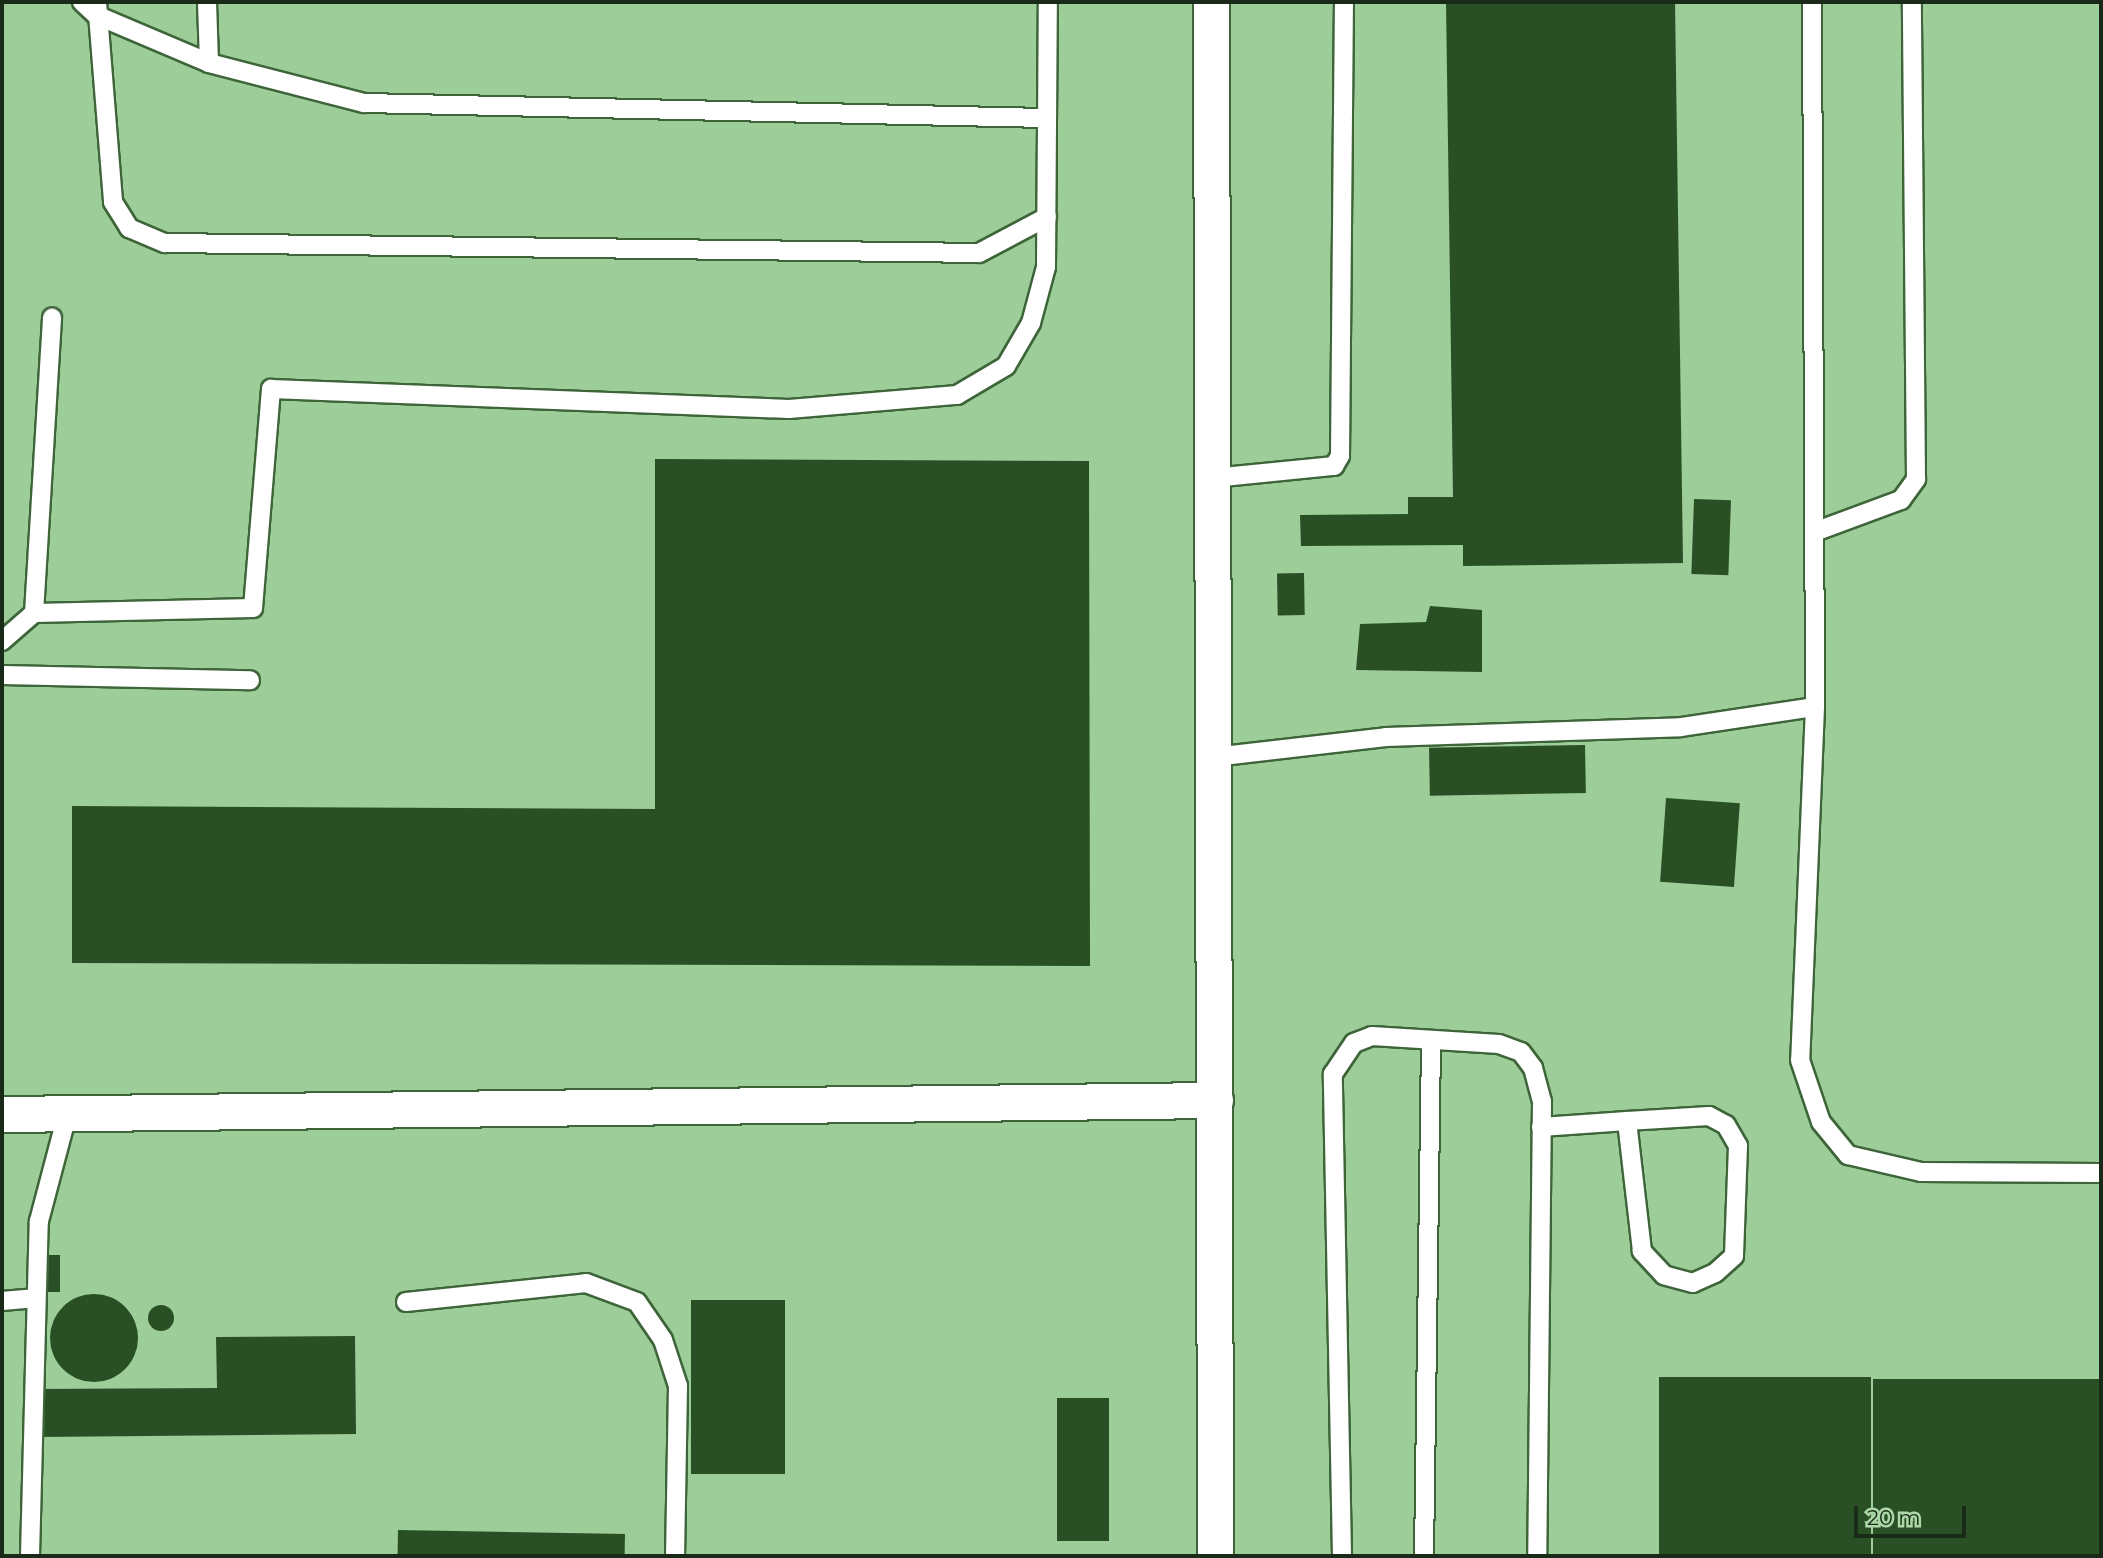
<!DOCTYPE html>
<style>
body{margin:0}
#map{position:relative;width:2103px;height:1558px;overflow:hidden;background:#acd7a7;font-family:Montserrat,sans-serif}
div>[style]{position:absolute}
.built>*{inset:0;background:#9dcd98;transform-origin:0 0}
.building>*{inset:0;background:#295025;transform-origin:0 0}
.round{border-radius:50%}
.roads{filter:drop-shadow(2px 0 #3e653a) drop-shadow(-2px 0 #3e653a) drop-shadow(0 2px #3e653a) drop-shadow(0 -2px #3e653a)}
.service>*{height:18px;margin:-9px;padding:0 9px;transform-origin:9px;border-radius:9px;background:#fff}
.minor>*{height:35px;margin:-17.5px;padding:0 17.5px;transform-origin:17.5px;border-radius:17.5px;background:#fff}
span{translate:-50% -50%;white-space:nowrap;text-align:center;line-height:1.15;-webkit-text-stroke:7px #acd7a7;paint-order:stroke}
.frame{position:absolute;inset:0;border:4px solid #1a2a18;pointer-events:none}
.scale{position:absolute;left:1854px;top:1506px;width:112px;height:32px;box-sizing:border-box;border:4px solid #1a2a18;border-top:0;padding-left:9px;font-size:21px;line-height:24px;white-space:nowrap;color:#1a2a18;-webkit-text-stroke:5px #acd7a7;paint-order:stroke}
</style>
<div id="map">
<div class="built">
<div style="left:2px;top:2px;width:2099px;height:1554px"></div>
</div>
<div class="building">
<div style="clip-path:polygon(1446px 2px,1675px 2px,1683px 563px,1463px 566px,1463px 545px,1301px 546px,1300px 515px,1408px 514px,1408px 497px,1453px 497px)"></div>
<div style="clip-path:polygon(655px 459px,1089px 461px,1090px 966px,72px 963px,72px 806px,655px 809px)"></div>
<div style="left:1694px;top:499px;width:37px;height:75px;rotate:2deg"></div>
<div style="left:1304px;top:573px;width:42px;height:27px;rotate:89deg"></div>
<div style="clip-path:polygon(1430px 606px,1482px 610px,1482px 672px,1356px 670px,1360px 624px,1426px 622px)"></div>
<div style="left:1585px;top:745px;width:48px;height:156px;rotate:89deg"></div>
<div style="left:1666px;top:798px;width:74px;height:84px;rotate:4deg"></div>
<div style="left:46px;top:1255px;width:14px;height:37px"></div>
<div class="round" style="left:50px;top:1294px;width:88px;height:88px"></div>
<div style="left:691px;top:1300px;width:94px;height:174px"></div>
<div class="round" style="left:148px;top:1305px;width:26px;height:26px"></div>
<div style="clip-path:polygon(355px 1336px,356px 1434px,37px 1437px,36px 1389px,217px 1388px,216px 1337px)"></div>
<div style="left:1659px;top:1377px;width:212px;height:179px"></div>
<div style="left:2100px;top:1379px;width:177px;height:227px;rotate:90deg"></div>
<div style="left:1057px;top:1398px;width:52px;height:143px"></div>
<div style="left:398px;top:1530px;width:227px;height:26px;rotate:1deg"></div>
</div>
<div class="roads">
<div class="service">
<div style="left:82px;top:2px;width:19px;rotate:43deg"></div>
<div style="left:96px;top:15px;width:123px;rotate:23deg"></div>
<div style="left:209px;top:63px;width:160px;rotate:14.5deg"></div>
<div style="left:364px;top:103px;width:683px;rotate:1.26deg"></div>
<div style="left:97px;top:2px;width:201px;rotate:85.4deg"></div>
<div style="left:113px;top:202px;width:31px;rotate:58deg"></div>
<div style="left:129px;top:228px;width:39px;rotate:23deg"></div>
<div style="left:165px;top:243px;width:814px;rotate:0.7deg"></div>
<div style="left:979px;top:253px;width:77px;rotate:-27.9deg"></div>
<div style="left:207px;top:2px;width:61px;rotate:88.1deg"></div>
<div style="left:1213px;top:478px;width:122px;rotate:-5.7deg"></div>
<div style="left:1334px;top:466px;width:12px;rotate:-59deg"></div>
<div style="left:1340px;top:456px;width:454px;rotate:-89.5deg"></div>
<div style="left:1817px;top:531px;width:90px;rotate:-20.3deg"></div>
<div style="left:1901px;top:500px;width:26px;rotate:-54deg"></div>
<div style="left:1916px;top:479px;width:477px;rotate:-90.5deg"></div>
<div style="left:34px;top:613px;width:219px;rotate:-1.3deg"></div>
<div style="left:253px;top:608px;width:220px;rotate:-85.3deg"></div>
<div style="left:271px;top:389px;width:518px;rotate:2.21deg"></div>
<div style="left:789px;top:409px;width:169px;rotate:-4.8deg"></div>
<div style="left:957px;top:395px;width:57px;rotate:-30.6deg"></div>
<div style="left:1006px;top:366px;width:50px;rotate:-59.8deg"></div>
<div style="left:1031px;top:323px;width:58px;rotate:-75deg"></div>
<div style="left:1046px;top:267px;width:265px;rotate:-89.6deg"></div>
<div style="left:2px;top:641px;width:43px;rotate:-41.2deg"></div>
<div style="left:34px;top:613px;width:296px;rotate:-86.5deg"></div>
<div style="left:2px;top:675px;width:248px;rotate:1.2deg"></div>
<div style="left:1815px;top:707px;width:353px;rotate:92.4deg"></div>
<div style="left:1800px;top:1060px;width:65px;rotate:71.3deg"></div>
<div style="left:1821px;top:1122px;width:43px;rotate:50.7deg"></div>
<div style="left:1848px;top:1155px;width:75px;rotate:13.1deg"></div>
<div style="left:1921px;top:1172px;width:180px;rotate:0.3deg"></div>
<div style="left:1214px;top:757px;width:173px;rotate:-6.6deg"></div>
<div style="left:1386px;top:737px;width:295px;rotate:-1.9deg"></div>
<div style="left:1681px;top:727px;width:135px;rotate:-8.5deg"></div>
<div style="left:1815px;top:707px;width:705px;rotate:-90.24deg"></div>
<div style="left:1541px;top:1127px;width:86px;rotate:-4deg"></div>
<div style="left:1627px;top:1121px;width:82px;rotate:-3.5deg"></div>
<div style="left:1709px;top:1116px;width:19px;rotate:28deg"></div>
<div style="left:1726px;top:1125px;width:24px;rotate:60deg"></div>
<div style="left:1738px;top:1146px;width:110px;rotate:92.1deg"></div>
<div style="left:1734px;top:1256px;width:25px;rotate:138deg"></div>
<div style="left:1715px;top:1273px;width:24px;rotate:156deg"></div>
<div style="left:1693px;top:1283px;width:30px;rotate:-165deg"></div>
<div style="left:1664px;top:1275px;width:33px;rotate:-133deg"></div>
<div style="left:1642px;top:1251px;width:131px;rotate:-96.6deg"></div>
<div style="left:2px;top:1301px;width:32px;rotate:-5deg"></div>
<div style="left:406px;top:1302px;width:181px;rotate:-6deg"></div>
<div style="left:586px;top:1283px;width:54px;rotate:20.4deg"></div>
<div style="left:637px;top:1302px;width:46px;rotate:55.6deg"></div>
<div style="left:663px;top:1340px;width:48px;rotate:71.9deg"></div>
<div style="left:678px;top:1386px;width:170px;rotate:91deg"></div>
<div style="left:30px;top:1556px;width:335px;rotate:-88.5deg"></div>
<div style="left:39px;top:1221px;width:114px;rotate:-75.2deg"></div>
<div style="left:1342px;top:1556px;width:482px;rotate:-91.1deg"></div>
<div style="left:1333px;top:1074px;width:37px;rotate:-56deg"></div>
<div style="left:1354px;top:1043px;width:19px;rotate:-21deg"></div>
<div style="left:1372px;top:1036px;width:127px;rotate:3.6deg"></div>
<div style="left:1499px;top:1044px;width:23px;rotate:20deg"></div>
<div style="left:1521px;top:1052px;width:20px;rotate:53deg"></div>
<div style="left:1533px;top:1068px;width:35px;rotate:75deg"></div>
<div style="left:1542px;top:1102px;width:454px;rotate:90.6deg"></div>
<div style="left:1424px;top:1556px;width:516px;rotate:-89.22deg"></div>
</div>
<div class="minor">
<div style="left:1211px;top:2px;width:1554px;rotate:89.85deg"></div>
<div style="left:2px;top:1114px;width:1213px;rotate:-0.66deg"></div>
</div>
</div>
<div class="frame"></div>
<div class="scale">20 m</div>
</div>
